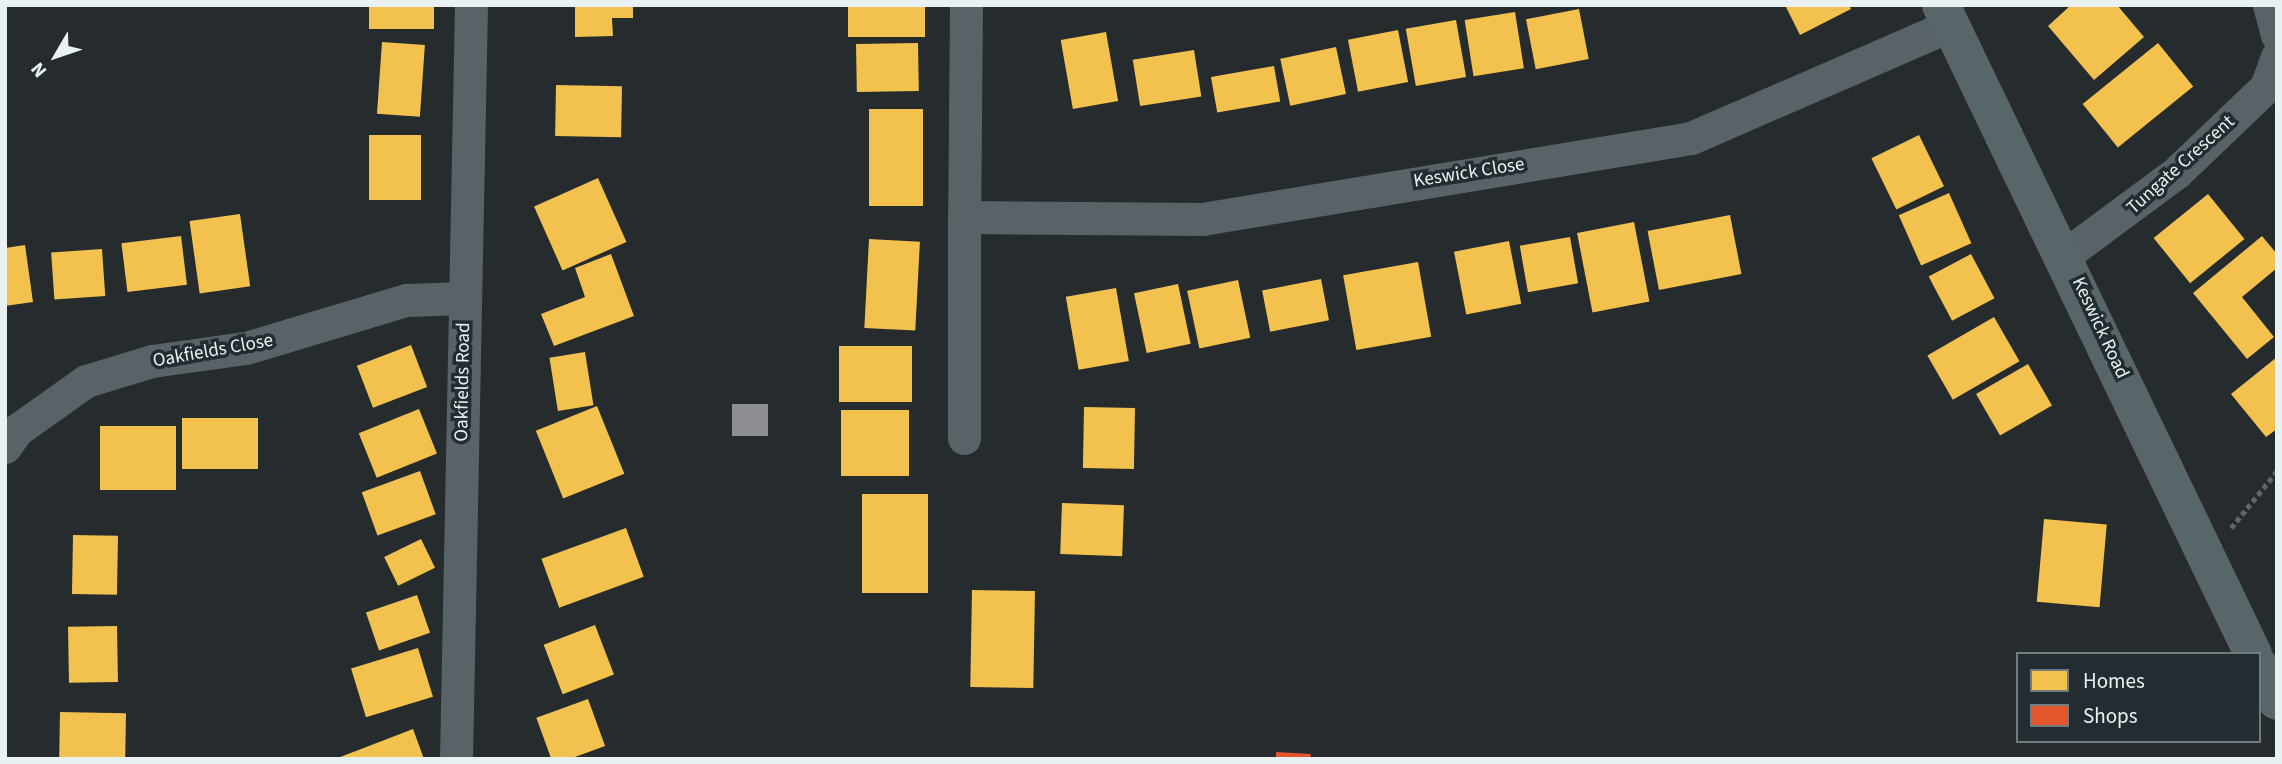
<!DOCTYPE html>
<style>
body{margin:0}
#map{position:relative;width:2282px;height:764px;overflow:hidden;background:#262b2d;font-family:"Source Sans 3",sans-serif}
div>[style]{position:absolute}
.homes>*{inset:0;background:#f2c14e;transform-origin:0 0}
.shops>*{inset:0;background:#e4572e}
.industry>*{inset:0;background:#8d8d92;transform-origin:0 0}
.path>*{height:4.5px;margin-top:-2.25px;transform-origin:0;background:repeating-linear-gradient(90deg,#60676a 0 5px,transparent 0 8.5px)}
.street>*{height:33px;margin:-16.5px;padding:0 16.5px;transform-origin:16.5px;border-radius:16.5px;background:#596367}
.secondary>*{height:38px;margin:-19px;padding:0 19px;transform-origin:19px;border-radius:19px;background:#596669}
span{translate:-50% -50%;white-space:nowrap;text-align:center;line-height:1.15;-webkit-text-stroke:7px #232c30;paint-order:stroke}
.street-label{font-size:19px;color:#eaf1f3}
.frame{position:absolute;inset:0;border:7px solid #eaf1f3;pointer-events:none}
.legend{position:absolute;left:2016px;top:652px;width:245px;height:91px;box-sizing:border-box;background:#232c30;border:2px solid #737b7e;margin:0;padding:9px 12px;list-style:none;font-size:21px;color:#eaf1f3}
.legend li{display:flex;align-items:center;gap:14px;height:35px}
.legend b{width:35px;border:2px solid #737b7e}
.north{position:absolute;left:21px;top:21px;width:70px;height:70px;-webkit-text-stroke:5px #232c30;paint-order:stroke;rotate:231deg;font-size:19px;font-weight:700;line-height:28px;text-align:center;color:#eaf1f3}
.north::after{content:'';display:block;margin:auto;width:24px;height:32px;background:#eaf1f3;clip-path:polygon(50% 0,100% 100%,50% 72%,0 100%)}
</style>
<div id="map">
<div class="homes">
<div style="left:369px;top:5px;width:65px;height:24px"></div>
<div style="clip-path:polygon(575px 5px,633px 5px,633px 18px,612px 18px,613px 36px,575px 37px)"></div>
<div style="left:848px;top:5px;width:77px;height:32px"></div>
<div style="clip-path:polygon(1785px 5px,1849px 5px,1851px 9px,1800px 35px)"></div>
<div style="clip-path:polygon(2071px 5px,2117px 5px,2144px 37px,2094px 80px,2048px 26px)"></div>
<div style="left:1579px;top:9px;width:51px;height:54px;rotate:79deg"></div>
<div style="left:1515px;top:12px;width:57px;height:51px;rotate:81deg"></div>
<div style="left:1456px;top:20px;width:58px;height:51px;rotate:80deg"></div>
<div style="left:1398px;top:30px;width:53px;height:51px;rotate:79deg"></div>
<div style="left:1106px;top:32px;width:70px;height:46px;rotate:80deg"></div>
<div style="left:382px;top:42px;width:43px;height:72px;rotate:4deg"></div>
<div style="left:918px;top:43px;width:48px;height:62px;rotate:89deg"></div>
<div style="left:2158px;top:43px;width:56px;height:97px;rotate:51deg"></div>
<div style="left:1336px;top:47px;width:48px;height:57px;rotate:78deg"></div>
<div style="left:1194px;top:50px;width:47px;height:62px;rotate:81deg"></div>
<div style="left:1274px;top:66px;width:36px;height:64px;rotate:80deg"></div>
<div style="left:556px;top:85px;width:66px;height:51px;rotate:1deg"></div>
<div style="left:869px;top:109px;width:54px;height:97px"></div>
<div style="left:369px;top:135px;width:52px;height:65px"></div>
<div style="left:1919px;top:135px;width:57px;height:53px;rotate:64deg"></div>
<div style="left:598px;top:178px;width:70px;height:70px;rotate:66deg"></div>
<div style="left:1949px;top:193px;width:55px;height:55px;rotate:66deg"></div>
<div style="left:2208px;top:194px;width:58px;height:70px;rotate:51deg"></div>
<div style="left:240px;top:214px;width:73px;height:51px;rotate:82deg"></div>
<div style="left:1730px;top:215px;width:60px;height:84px;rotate:79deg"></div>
<div style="left:1634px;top:222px;width:81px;height:58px;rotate:79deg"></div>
<div style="left:181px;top:236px;width:49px;height:60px;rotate:83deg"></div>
<div style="clip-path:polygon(2262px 236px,2277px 254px,2277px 268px,2242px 297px,2274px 337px,2247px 359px,2193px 293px)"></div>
<div style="left:1570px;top:237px;width:47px;height:51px;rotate:80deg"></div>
<div style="left:869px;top:239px;width:51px;height:89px;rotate:3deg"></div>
<div style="left:1509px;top:241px;width:64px;height:56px;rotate:79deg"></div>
<div style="clip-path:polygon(25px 245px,33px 302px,5px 306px,5px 248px)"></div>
<div style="left:102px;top:249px;width:47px;height:51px;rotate:86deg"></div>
<div style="clip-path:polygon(611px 254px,634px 316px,554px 346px,541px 314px,585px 297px,575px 268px)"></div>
<div style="left:1971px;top:254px;width:50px;height:48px;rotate:62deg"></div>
<div style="left:1418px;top:262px;width:76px;height:76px;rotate:80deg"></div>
<div style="left:1321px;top:279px;width:42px;height:60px;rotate:79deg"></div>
<div style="left:1238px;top:280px;width:59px;height:52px;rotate:78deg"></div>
<div style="left:1178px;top:284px;width:61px;height:45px;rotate:78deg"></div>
<div style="left:1116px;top:288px;width:74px;height:51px;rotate:80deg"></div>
<div style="left:1994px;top:317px;width:51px;height:77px;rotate:60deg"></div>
<div style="left:411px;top:345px;width:45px;height:58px;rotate:69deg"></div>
<div style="left:839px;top:346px;width:73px;height:56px"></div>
<div style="left:585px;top:352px;width:54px;height:36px;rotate:81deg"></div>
<div style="clip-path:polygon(2277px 357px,2277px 429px,2266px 437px,2231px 394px)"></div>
<div style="left:2028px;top:364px;width:48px;height:60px;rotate:60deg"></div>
<div style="left:597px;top:406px;width:73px;height:66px;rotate:68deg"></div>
<div style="left:1084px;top:407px;width:51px;height:61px;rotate:1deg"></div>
<div style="left:419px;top:409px;width:48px;height:65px;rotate:68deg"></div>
<div style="left:841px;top:410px;width:68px;height:66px"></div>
<div style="left:182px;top:418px;width:76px;height:51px"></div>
<div style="left:100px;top:426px;width:76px;height:64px"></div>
<div style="left:420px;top:471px;width:46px;height:62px;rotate:70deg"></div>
<div style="left:862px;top:494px;width:66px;height:99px"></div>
<div style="left:1062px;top:503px;width:62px;height:51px;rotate:2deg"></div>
<div style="left:2044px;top:519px;width:63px;height:83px;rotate:5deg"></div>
<div style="left:626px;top:528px;width:52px;height:90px;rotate:70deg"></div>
<div style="left:73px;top:535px;width:45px;height:59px;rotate:1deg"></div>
<div style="left:421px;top:539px;width:32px;height:41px;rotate:64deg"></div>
<div style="left:972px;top:590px;width:63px;height:97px;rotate:1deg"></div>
<div style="left:417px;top:595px;width:40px;height:54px;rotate:71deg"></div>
<div style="left:595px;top:625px;width:53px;height:55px;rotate:69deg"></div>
<div style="left:117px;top:626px;width:56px;height:49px;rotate:89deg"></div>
<div style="left:418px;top:648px;width:51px;height:70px;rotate:73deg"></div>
<div style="left:588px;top:699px;width:50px;height:55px;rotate:70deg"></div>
<div style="left:60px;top:712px;width:66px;height:47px;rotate:1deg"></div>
<div style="clip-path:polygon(413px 729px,424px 759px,335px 759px)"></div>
</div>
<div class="shops">
<div style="clip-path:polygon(1276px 752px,1311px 754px,1310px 759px,1276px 759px)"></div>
</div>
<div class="industry">
<div style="left:732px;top:404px;width:36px;height:32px"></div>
</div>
<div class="path">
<div style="left:2231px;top:528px;width:73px;rotate:-51.1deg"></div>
</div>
<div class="street">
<div style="left:966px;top:5px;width:212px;rotate:90.5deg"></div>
<div style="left:964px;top:217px;width:238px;rotate:0.5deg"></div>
<div style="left:1202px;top:219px;width:496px;rotate:-9.4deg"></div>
<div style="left:1691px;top:138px;width:283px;rotate:-23.5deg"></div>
<div style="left:2269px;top:5px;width:31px;rotate:75deg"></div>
<div style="left:2065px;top:255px;width:139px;rotate:-36.5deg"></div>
<div style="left:2177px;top:172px;width:123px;rotate:-43.7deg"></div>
<div style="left:2266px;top:87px;width:32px;rotate:-70deg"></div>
<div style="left:964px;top:438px;width:221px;rotate:-90deg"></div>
<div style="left:5px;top:447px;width:21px;rotate:-55deg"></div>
<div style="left:17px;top:430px;width:85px;rotate:-35.4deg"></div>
<div style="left:86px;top:381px;width:69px;rotate:-16.9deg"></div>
<div style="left:152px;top:361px;width:95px;rotate:-7.9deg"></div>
<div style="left:246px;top:348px;width:167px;rotate:-16.7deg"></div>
<div style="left:406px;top:300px;width:58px;rotate:-2deg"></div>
<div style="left:456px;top:759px;width:754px;rotate:-88.86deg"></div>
</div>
<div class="secondary">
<div style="left:1941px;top:5px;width:720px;rotate:64.32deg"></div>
<div style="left:2259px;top:666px;width:39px;rotate:63deg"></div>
</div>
<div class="street-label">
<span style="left:2181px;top:165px;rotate:-42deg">Tungate Crescent</span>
<span style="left:1469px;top:173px;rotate:-9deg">Keswick Close</span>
<span style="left:2100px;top:328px;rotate:65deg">Keswick Road</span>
<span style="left:213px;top:351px;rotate:-10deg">Oakfields Close</span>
<span style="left:463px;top:382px;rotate:-89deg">Oakfields Road</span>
</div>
<div class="frame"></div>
<ul class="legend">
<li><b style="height:19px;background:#f2c14e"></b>Homes</li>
<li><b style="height:19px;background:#e4572e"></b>Shops</li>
</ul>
<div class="north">N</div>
</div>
